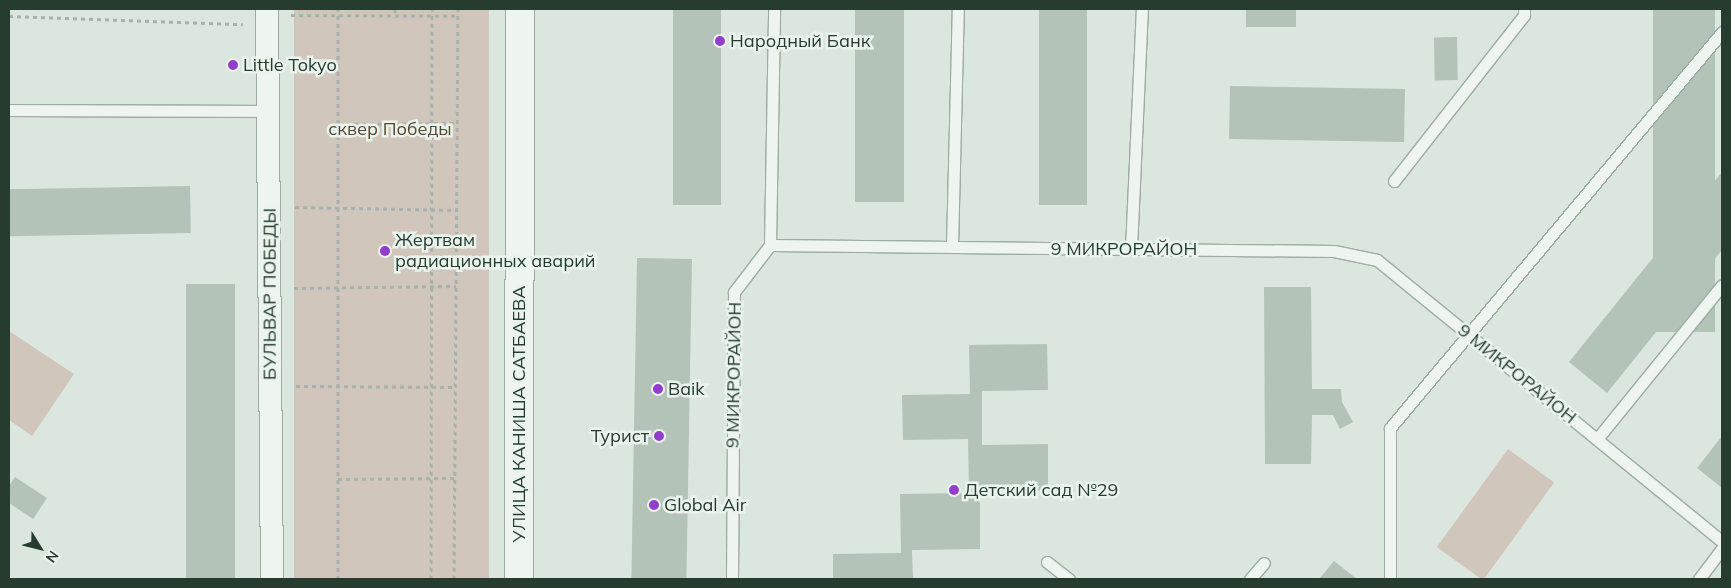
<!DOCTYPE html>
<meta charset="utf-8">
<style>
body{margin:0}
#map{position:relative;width:1731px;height:588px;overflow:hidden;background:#dbe6df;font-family:Mulish,sans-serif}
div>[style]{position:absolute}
.green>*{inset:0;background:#d0c6bc;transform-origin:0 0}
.building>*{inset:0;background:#b3c3b8;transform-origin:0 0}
.path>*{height:3px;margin-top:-1.5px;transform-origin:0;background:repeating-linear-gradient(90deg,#a6b2aa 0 4px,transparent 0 8px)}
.roads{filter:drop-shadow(1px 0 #9daca3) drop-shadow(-1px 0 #9daca3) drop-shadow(0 1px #9daca3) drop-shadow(0 -1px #9daca3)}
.service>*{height:11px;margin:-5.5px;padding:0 5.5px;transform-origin:5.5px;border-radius:5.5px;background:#eef4f0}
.minor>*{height:22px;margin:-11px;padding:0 11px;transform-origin:11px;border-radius:11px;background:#eef4f0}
.tertiary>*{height:28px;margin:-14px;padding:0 14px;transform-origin:14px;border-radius:14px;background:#eef4f0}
.dots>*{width:14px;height:14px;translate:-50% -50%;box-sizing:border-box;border:2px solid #eaf4ed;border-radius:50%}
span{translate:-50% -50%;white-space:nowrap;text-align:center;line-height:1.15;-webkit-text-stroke:5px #eaf4ed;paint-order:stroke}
.poi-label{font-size:18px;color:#253c2e}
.left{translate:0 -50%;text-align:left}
.right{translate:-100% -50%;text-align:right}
.park-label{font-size:18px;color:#584732}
.street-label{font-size:18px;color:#253c2e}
.frame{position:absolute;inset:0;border:10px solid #253c2e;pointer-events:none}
.north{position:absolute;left:15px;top:523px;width:50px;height:50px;-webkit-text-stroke:4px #eaf4ed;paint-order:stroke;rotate:126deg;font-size:14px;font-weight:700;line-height:20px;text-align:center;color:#253c2e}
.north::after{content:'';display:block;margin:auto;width:18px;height:22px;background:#253c2e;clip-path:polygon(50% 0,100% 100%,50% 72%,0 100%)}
</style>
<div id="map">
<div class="green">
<div style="left:294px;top:9px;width:195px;height:570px"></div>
<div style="clip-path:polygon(9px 331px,74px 374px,32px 436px,9px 420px)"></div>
<div style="left:1508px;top:449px;width:57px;height:121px;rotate:36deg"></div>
</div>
<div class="building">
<div style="left:673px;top:9px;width:48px;height:196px"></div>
<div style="left:855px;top:9px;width:49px;height:193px"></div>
<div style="left:1039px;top:9px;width:48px;height:196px"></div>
<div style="left:1246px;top:9px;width:50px;height:18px"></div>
<div style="left:1653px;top:9px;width:62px;height:323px"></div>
<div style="left:1457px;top:37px;width:43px;height:23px;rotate:89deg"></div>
<div style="left:1230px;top:86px;width:175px;height:53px;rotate:1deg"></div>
<div style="clip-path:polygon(1722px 172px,1722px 250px,1607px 393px,1569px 362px)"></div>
<div style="left:190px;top:186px;width:47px;height:181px;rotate:89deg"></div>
<div style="left:637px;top:258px;width:55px;height:321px;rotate:1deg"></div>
<div style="left:235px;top:284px;width:295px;height:49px;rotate:90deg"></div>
<div style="clip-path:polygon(1264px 287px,1311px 287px,1312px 389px,1341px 389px,1342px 402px,1353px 422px,1340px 429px,1333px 415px,1312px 415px,1311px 464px,1265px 464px)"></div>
<div style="clip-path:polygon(1047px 344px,1048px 390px,982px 391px,982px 445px,1048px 444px,1048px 490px,980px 491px,980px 549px,912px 550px,913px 579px,833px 579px,833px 554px,901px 553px,900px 494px,969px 493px,968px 439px,903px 440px,902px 395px,970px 394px,969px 345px)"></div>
<div style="clip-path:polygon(1722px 436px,1722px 488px,1697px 468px)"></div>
<div style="clip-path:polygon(15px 477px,47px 498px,33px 519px,9px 503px,9px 486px)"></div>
<div style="clip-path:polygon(1334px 561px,1357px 579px,1319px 579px)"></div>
</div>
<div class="path">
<div style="left:395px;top:9px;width:8px;rotate:90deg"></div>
<div style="left:291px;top:15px;width:167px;rotate:0.3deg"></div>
<div style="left:9px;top:16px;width:234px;rotate:2deg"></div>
<div style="left:338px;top:124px;width:119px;rotate:-0.5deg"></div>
<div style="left:295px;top:207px;width:161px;rotate:1.1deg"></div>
<div style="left:294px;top:288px;width:162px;rotate:-0.7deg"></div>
<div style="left:296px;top:386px;width:159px;rotate:0.4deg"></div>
<div style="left:338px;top:479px;width:117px;rotate:-0.5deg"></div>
<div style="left:338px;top:579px;width:570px;rotate:-90deg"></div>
<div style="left:431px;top:579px;width:570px;rotate:-89.9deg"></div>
<div style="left:454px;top:579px;width:570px;rotate:-89.6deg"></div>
</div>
<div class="roads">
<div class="service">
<div style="left:9px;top:110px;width:259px;rotate:0.2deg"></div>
<div style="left:1394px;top:181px;width:211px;rotate:-51.9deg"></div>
<div style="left:1524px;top:15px;width:6px;rotate:-90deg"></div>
<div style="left:770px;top:245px;width:236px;rotate:-89deg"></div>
<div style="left:952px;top:247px;width:238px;rotate:-88.6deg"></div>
<div style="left:1131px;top:249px;width:240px;rotate:-87.4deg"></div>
<div style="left:1597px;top:439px;width:198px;rotate:-50.9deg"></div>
<div style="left:1047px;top:562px;width:28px;rotate:38deg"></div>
<div style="left:732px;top:579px;width:287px;rotate:-89.6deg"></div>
<div style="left:734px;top:292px;width:59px;rotate:-52.5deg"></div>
<div style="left:770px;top:245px;width:564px;rotate:0.61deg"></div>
<div style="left:1334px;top:251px;width:44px;rotate:11.8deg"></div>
<div style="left:1377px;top:260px;width:445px;rotate:39.2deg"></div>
<div style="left:1250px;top:579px;width:21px;rotate:-49deg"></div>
<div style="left:1390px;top:579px;width:151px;rotate:-90deg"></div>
<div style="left:1390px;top:428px;width:517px;rotate:-50.02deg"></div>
<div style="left:1699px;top:579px;width:38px;rotate:-53deg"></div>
</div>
<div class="minor">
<div style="left:267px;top:9px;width:570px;rotate:89.5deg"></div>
</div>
<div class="tertiary">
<div style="left:519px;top:579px;width:570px;rotate:-89.9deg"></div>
</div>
</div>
<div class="dots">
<div style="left:720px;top:41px;background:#933dce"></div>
<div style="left:233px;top:65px;background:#933dce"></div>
<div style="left:385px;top:251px;background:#933dce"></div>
<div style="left:658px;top:389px;background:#933dce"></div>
<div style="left:659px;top:436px;background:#933dce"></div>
<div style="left:954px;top:490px;background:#933dce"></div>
<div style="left:654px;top:505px;background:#933dce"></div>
</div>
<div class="poi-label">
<span class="left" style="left:730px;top:41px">Народный Банк</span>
<span class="left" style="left:243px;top:65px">Little Tokyo</span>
<span class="left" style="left:395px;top:251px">Жертвам<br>радиационных аварий</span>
<span class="left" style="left:668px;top:389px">Baik</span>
<span class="right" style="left:649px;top:436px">Турист</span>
<span class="left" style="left:964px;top:490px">Детский сад №29</span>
<span class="left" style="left:664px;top:505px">Global Air</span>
</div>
<div class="park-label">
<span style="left:390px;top:129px">сквер Победы</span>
</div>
<div class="street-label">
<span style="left:1124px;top:249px">9 МИКРОРАЙОН</span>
<span style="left:270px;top:294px;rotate:-90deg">БУЛЬВАР ПОБЕДЫ</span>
<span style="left:1517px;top:374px;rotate:39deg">9 МИКРОРАЙОН</span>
<span style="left:734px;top:375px;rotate:-89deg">9 МИКРОРАЙОН</span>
<span style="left:519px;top:414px;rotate:-90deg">УЛИЦА КАНИША САТБАЕВА</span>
</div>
<div class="frame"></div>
<div class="north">N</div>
</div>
